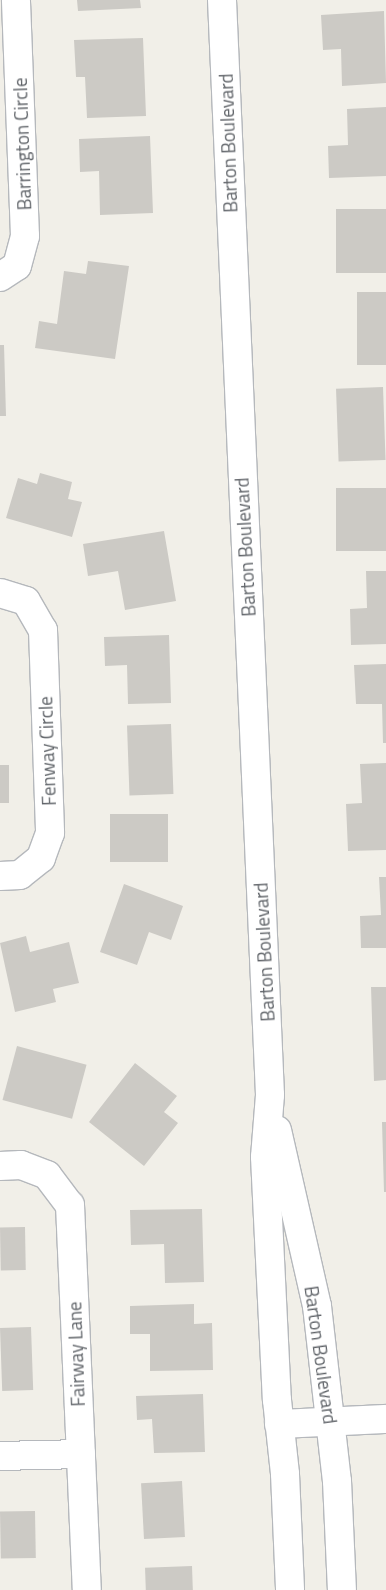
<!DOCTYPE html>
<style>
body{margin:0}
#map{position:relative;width:386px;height:1590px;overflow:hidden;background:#f1efe8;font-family:"Titillium Web",sans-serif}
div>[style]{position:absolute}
.building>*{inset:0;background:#cccac5;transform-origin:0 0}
.roads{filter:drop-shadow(1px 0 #b5b8bc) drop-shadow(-1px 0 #b5b8bc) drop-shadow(0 1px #b5b8bc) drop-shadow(0 -1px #b5b8bc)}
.minor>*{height:28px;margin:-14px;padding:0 14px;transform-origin:14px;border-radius:14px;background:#fff}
span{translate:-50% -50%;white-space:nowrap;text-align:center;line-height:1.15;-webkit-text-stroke:4.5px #fff;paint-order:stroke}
.street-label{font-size:19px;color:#5f6368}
</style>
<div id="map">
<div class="building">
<div style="clip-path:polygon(77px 0,140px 0,141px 8px,78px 11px)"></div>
<div style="clip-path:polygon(384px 11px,386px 83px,342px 86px,341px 49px,323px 50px,321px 15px)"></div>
<div style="clip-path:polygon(143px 38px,146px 116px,87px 118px,85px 77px,76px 77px,74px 40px)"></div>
<div style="clip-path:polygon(386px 107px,386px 176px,329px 178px,328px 146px,348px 145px,347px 109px)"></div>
<div style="clip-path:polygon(150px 136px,153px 213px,100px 215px,99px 171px,80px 172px,79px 139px)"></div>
<div style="left:386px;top:209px;width:64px;height:50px;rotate:90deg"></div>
<div style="clip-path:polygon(88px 261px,129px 266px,115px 359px,35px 348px,39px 321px,57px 324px,64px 271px,86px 274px)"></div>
<div style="left:386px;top:292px;width:73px;height:29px;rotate:90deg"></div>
<div style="clip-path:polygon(0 345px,4px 345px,6px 416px,0 416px)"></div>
<div style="left:383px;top:387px;width:73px;height:47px;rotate:88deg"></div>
<div style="clip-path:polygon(40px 473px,72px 482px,68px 499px,82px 502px,72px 537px,6px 518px,18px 478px,37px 484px)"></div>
<div style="left:386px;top:488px;width:63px;height:50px;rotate:90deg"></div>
<div style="clip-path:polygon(164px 531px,176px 601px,125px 610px,118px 571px,88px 576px,83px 544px)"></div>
<div style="clip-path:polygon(366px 571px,386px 571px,386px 644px,351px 645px,350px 609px,367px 608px)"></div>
<div style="clip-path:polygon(169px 635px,171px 703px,128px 704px,127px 665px,105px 666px,104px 637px)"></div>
<div style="clip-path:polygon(386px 664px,386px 743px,383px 743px,382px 704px,356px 704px,354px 665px)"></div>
<div style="left:171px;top:724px;width:70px;height:44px;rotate:88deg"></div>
<div style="clip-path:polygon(386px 763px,386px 850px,348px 851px,346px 804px,362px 803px,360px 764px)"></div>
<div style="left:0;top:765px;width:9px;height:38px"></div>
<div style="left:110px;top:814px;width:58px;height:48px"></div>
<div style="clip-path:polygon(379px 877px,386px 877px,386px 948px,361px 948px,360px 916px,381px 915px)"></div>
<div style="clip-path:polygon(124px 884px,183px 906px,171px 940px,149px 932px,137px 965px,100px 952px)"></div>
<div style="clip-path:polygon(26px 936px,30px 952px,69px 942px,79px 983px,53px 989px,56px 1002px,15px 1012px,0 943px)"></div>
<div style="clip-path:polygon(371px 987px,386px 987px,386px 1080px,374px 1081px)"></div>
<div style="left:17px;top:1046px;width:72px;height:56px;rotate:15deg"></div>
<div style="clip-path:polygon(135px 1063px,177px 1096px,164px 1112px,178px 1123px,144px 1166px,89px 1122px)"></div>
<div style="clip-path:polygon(382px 1122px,386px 1122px,386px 1192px,384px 1192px)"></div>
<div style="clip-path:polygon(202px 1209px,204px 1282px,165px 1283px,164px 1244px,131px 1245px,130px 1210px)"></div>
<div style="left:25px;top:1227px;width:43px;height:25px;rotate:89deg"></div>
<div style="clip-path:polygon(194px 1304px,194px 1324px,212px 1323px,213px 1370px,150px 1371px,150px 1334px,130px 1334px,130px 1306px)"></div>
<div style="left:31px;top:1327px;width:63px;height:31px;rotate:88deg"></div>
<div style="clip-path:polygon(203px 1394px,205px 1452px,154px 1453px,152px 1419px,137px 1420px,136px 1396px)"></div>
<div style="left:182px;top:1481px;width:56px;height:41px;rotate:87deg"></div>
<div style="left:35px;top:1511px;width:47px;height:35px;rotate:89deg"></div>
<div style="left:192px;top:1566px;width:24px;height:47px;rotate:88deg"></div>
</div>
<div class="roads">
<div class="minor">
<div style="left:222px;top:0;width:1096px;rotate:87.49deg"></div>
<div style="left:270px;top:1095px;width:62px;rotate:94.6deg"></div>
<div style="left:265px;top:1157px;width:243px;rotate:87.2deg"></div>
<div style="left:277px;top:1400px;width:74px;rotate:83.8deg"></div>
<div style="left:285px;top:1474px;width:116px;rotate:87.5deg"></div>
<div style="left:0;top:277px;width:20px;rotate:-33deg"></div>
<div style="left:17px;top:266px;width:31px;rotate:-75deg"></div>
<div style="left:25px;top:236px;width:236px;rotate:-92.2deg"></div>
<div style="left:0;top:593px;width:27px;rotate:17deg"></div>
<div style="left:26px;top:601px;width:34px;rotate:60deg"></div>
<div style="left:43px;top:630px;width:203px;rotate:88deg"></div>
<div style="left:50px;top:833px;width:27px;rotate:110deg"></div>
<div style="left:41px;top:858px;width:27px;rotate:141deg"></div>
<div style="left:20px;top:875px;width:20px;rotate:177deg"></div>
<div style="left:277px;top:1130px;width:180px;rotate:77.2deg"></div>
<div style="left:317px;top:1306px;width:176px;rotate:83.5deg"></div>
<div style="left:337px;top:1481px;width:109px;rotate:87.4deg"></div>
<div style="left:0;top:1166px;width:21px;rotate:-3deg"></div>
<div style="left:21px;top:1165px;width:28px;rotate:21deg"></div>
<div style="left:47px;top:1175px;width:38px;rotate:53deg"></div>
<div style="left:70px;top:1205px;width:385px;rotate:87.5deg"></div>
<div style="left:279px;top:1424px;width:107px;rotate:-2.7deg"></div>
<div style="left:0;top:1456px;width:81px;rotate:-1.4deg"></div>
</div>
</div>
<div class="street-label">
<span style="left:228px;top:143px;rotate:-92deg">Barton Boulevard</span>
<span style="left:22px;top:144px;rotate:-92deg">Barrington Circle</span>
<span style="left:245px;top:547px;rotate:-93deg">Barton Boulevard</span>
<span style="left:47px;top:751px;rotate:-92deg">Fenway Circle</span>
<span style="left:264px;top:952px;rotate:-93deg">Barton Boulevard</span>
<span style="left:76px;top:1354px;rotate:-92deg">Fairway Lane</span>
<span style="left:321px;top:1355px;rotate:82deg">Barton Boulevard</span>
</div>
</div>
